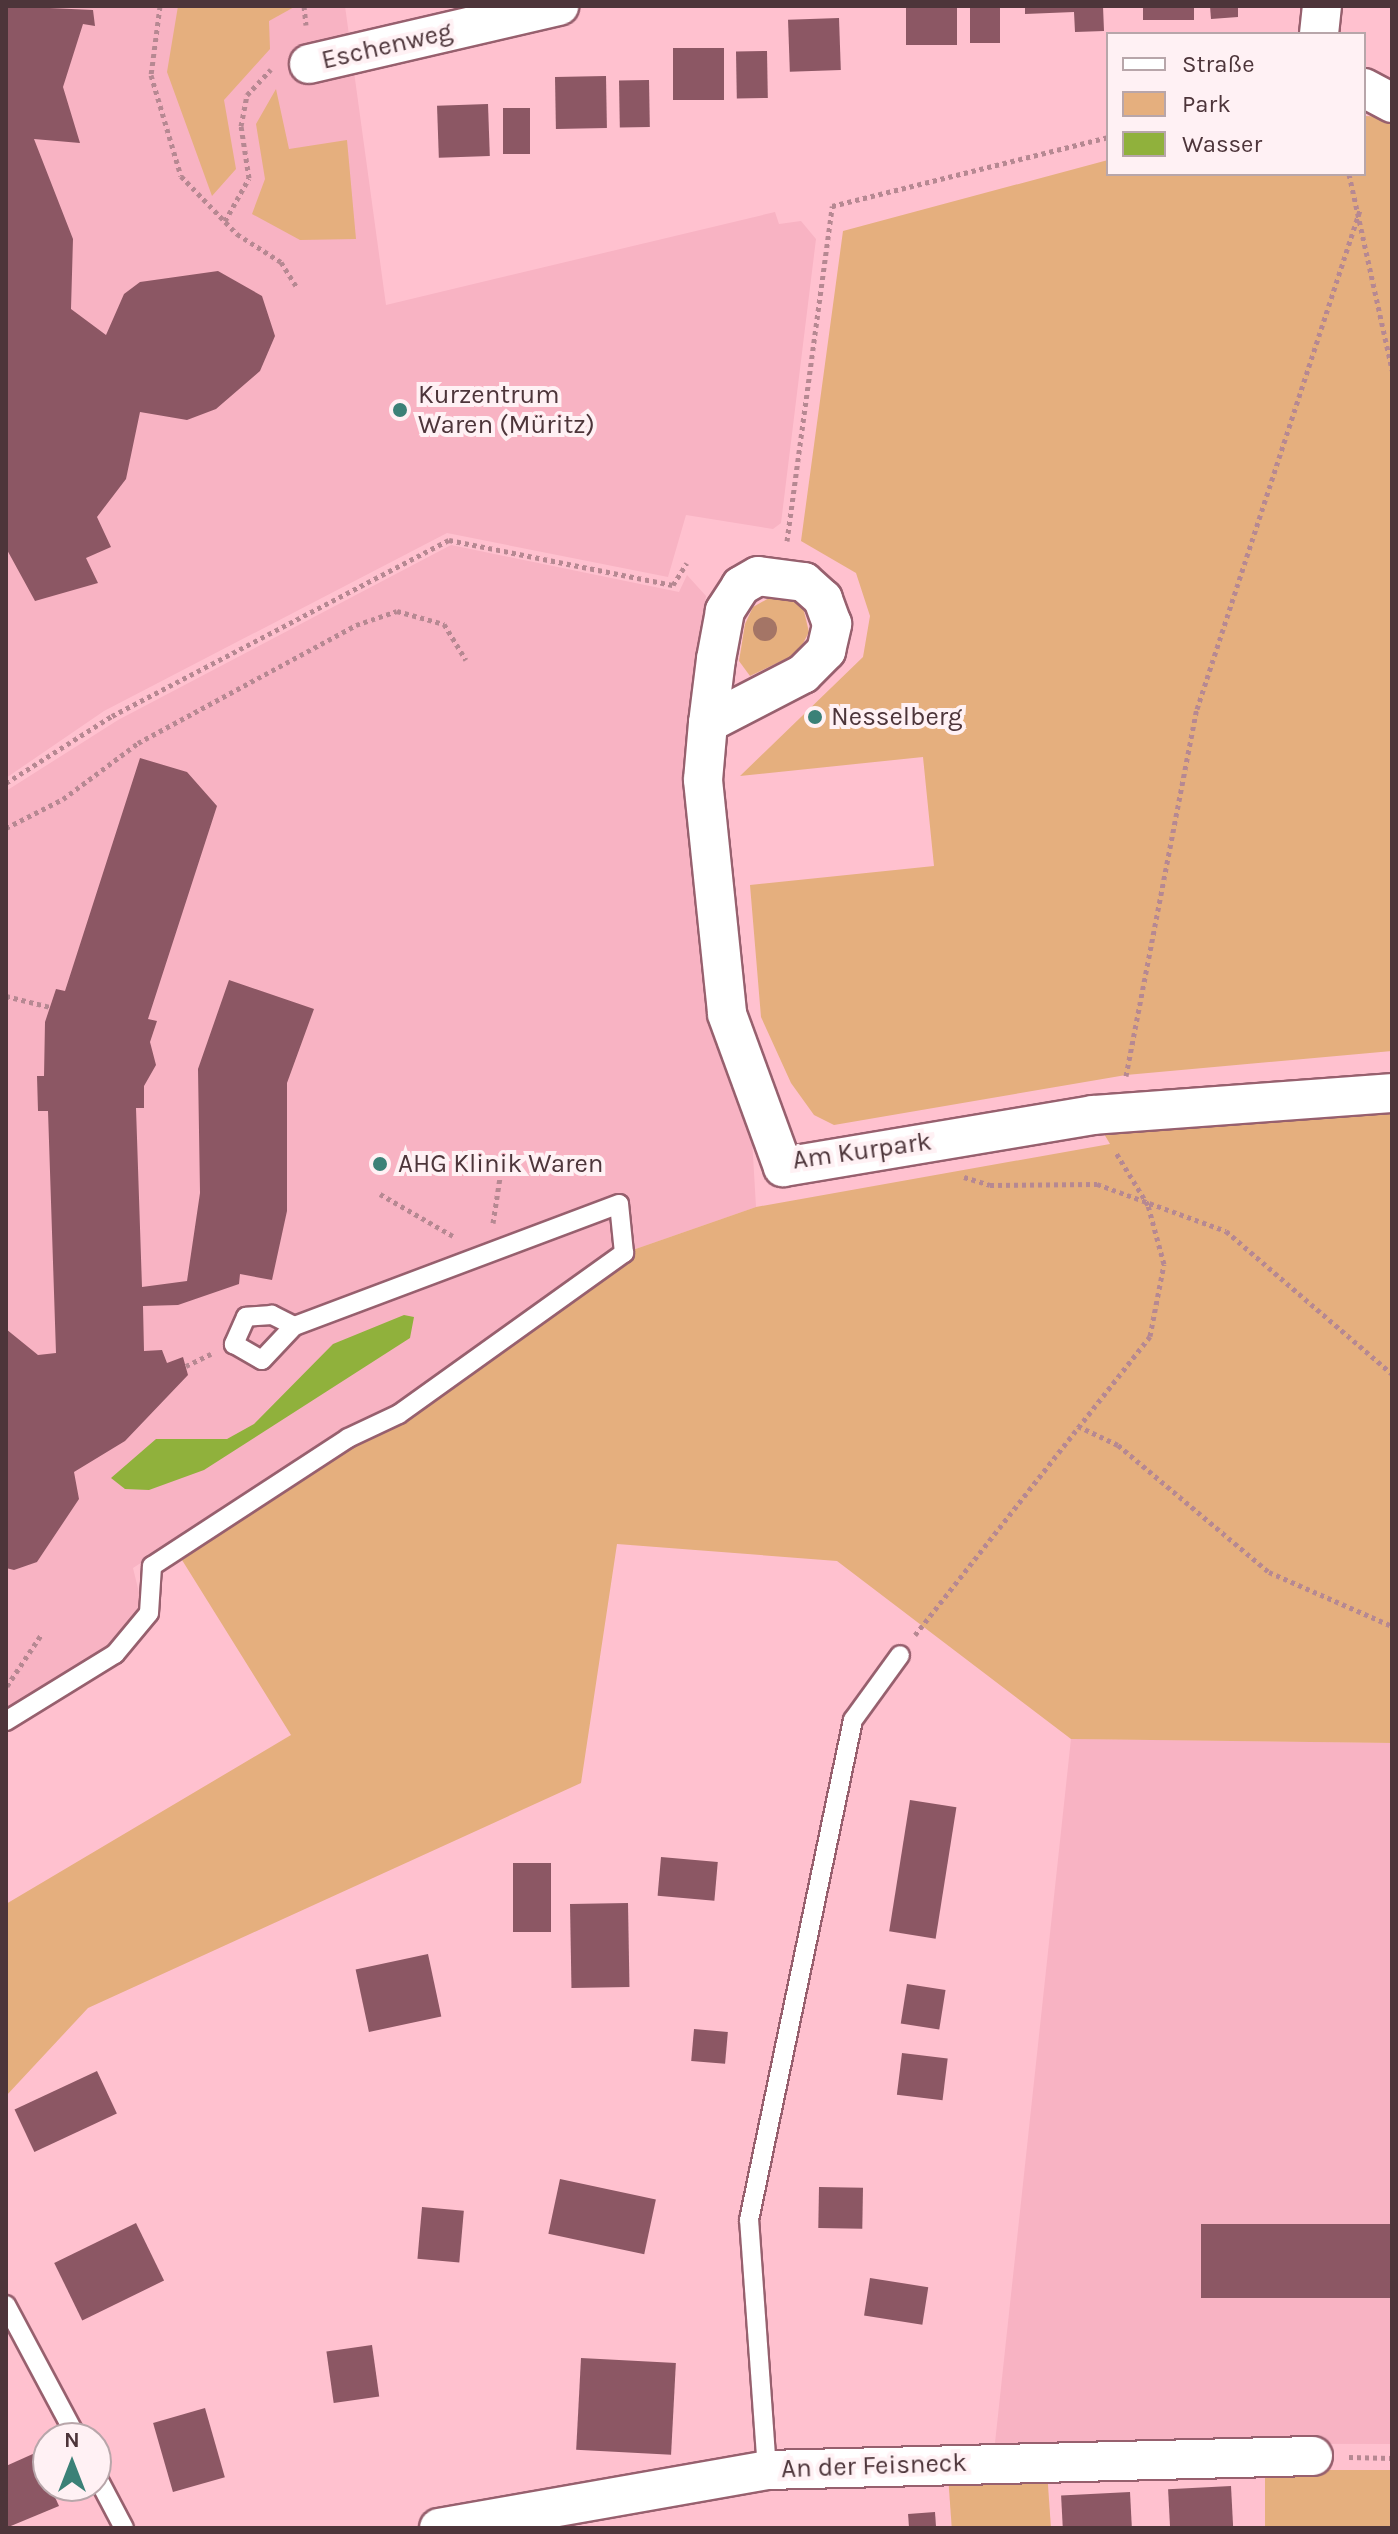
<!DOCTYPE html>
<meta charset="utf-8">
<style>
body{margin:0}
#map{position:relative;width:1398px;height:2534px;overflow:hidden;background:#ffc1cf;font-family:Karla,sans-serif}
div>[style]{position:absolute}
.built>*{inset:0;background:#f8b3c3}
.green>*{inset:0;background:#e5af7e;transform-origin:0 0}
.water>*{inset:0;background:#90b13c}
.building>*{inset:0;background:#8c5764;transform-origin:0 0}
.path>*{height:5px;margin-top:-2.5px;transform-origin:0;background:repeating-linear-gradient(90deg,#b68892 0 4px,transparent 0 8px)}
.roads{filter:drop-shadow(2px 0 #97606e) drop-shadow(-2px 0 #97606e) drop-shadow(0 2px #97606e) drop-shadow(0 -2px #97606e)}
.service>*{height:18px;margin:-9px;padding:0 9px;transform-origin:9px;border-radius:9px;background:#fff}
.minor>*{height:38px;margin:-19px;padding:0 19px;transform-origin:19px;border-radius:19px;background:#fff}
.trees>*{width:24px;height:24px;margin:-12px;border-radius:50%;background:#a47566}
.dots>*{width:22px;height:22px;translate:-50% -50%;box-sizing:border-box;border:4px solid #fff1f4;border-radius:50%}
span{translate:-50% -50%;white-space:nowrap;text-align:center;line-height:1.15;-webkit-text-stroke:8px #fff1f4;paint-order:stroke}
.street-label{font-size:26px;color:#4d353a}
.poi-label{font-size:26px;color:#4d353a}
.left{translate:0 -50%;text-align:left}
.frame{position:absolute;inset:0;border:8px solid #4d353a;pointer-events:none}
.legend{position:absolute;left:1106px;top:32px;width:260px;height:144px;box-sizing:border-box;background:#fff1f4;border:2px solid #b8a6aa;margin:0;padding:10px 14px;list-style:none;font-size:24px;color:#4d353a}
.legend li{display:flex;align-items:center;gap:16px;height:40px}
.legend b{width:40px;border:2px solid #b8a6aa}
.north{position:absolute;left:32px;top:2422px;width:80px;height:80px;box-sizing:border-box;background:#fff1f4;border:2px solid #b8a6aa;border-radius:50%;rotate:0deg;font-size:22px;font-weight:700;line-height:32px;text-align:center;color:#4d353a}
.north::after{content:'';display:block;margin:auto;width:28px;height:36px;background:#3b8177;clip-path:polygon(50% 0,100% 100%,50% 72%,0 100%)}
</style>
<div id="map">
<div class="built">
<div style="clip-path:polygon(6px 6px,345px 6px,386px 305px,775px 212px,779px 224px,801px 221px,816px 239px,781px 523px,773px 529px,686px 515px,668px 577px,447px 533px,104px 711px,6px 778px)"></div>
<div style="clip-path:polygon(451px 545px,679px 592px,687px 575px,706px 596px,685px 773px,687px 822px,713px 1016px,731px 1086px,751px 1121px,756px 1207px,624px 1253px,397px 1406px,347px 1430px,133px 1568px,141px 1601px,136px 1619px,100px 1654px,6px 1711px,6px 791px,118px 720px)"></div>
<div style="clip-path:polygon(1071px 1739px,1392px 1743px,1392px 2444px,995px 2443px)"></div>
</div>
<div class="green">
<div style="clip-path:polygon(178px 6px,296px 6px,269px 21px,270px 49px,224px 100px,236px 169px,212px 196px,167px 72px)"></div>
<div style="clip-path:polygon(276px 89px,289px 149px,347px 140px,356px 239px,300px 240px,252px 214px,265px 179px,256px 124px)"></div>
<div style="clip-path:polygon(1364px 116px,1392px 117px,1392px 1051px,1126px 1075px,834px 1125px,814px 1115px,791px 1083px,761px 1017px,750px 885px,934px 866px,923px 757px,740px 776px,863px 657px,870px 616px,856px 573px,801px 541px,843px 231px,1108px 160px,1108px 174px,1364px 174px)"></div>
<div style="clip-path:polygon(778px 593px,802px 603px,809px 632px,798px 653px,750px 676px,739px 661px,745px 624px,753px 607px)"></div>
<div style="clip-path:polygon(1392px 1096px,1392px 1743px,1071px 1739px,837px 1561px,617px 1544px,581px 1783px,88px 2008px,6px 2096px,6px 1904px,291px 1735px,182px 1560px,348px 1449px,402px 1423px,624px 1253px,756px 1207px,1110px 1144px,1093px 1115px)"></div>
<div style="left:1392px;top:2470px;width:58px;height:127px;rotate:90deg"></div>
<div style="left:1047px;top:2471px;width:57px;height:99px;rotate:86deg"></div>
</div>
<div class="water">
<div style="clip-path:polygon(404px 1315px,414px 1317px,410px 1338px,204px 1470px,149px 1490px,125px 1489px,111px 1478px,156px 1439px,227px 1439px,254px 1424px,333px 1344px)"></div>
</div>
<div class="building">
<div style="clip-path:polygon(6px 6px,93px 10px,95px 26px,83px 24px,63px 87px,80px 143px,34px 139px,73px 239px,71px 309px,106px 335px,124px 294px,140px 282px,218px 271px,262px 296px,275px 336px,260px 371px,216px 409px,187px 420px,140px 412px,126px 479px,97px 517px,111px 547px,86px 558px,98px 583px,35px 601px,6px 548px)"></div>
<div style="left:906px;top:6px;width:51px;height:39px"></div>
<div style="left:970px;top:6px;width:30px;height:37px"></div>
<div style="clip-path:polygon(1025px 6px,1103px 6px,1104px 31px,1075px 32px,1074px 12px,1025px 14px)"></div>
<div style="left:1143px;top:6px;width:51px;height:14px"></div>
<div style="clip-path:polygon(1210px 6px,1238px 6px,1238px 17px,1211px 19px)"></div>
<div style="left:839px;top:18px;width:52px;height:51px;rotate:88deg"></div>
<div style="left:673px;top:48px;width:51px;height:52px"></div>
<div style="left:767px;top:51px;width:47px;height:31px;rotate:89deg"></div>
<div style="left:606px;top:76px;width:52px;height:51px;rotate:89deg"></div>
<div style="left:649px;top:80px;width:47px;height:30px;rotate:89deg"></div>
<div style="left:488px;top:104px;width:52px;height:51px;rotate:88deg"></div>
<div style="left:503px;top:108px;width:27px;height:46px"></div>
<div style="clip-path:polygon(140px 758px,187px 772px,217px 806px,148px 1019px,157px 1021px,150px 1042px,156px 1065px,144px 1086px,144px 1108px,136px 1108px,142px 1287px,187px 1281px,200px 1193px,198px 1069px,229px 980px,314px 1009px,287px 1083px,287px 1211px,272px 1280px,240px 1274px,239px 1284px,178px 1305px,143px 1306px,144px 1351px,162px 1350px,167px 1363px,183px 1357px,188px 1375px,125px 1441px,74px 1472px,79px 1499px,37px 1562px,14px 1570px,6px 1568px,6px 1329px,38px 1355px,56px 1353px,48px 1111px,38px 1111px,37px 1076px,44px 1076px,45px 1022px,56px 989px,65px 991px)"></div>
<div style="left:910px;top:1800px;width:47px;height:133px;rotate:9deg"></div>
<div style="left:661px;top:1857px;width:57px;height:39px;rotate:5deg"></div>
<div style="left:513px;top:1863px;width:38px;height:69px"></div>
<div style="left:628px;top:1903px;width:84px;height:58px;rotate:89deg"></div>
<div style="left:428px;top:1954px;width:64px;height:74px;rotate:78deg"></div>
<div style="left:907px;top:1984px;width:39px;height:40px;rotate:9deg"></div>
<div style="left:694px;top:2029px;width:34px;height:32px;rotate:5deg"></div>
<div style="left:902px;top:2053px;width:46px;height:42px;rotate:7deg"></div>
<div style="left:97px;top:2071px;width:47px;height:91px;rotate:65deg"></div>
<div style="left:560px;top:2179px;width:98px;height:56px;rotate:12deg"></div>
<div style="left:819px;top:2187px;width:44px;height:41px;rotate:1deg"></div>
<div style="left:422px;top:2207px;width:42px;height:52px;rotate:5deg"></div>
<div style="left:136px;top:2223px;width:64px;height:91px;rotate:64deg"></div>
<div style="left:1392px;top:2224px;width:74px;height:191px;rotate:90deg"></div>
<div style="left:870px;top:2278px;width:59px;height:38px;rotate:9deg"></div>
<div style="left:372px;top:2345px;width:52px;height:46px;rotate:82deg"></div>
<div style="left:581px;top:2358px;width:95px;height:92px;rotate:3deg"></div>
<div style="left:205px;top:2408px;width:72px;height:54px;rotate:74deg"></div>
<div style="clip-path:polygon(35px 2453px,59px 2506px,6px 2528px,6px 2466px)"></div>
<div style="left:1231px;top:2486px;width:42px;height:63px;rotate:87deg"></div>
<div style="left:1130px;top:2492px;width:36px;height:69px;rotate:87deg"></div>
<div style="left:935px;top:2512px;width:16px;height:27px;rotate:86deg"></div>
</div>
<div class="path">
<div style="left:160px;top:6px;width:70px;rotate:97.4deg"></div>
<div style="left:151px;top:75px;width:105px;rotate:73.5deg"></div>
<div style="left:181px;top:176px;width:81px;rotate:46deg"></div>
<div style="left:237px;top:234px;width:52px;rotate:32.5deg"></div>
<div style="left:281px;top:262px;width:31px;rotate:58deg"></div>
<div style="left:304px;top:6px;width:19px;rotate:84deg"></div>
<div style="left:1349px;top:174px;width:201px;rotate:77.6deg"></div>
<div style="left:225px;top:221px;width:49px;rotate:-60.8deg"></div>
<div style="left:249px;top:178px;width:53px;rotate:-98.7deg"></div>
<div style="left:241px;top:126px;width:32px;rotate:-79deg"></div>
<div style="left:247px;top:95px;width:35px;rotate:-47deg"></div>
<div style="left:787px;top:541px;width:338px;rotate:-82.3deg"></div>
<div style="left:832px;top:206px;width:284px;rotate:-14deg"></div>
<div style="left:6px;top:783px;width:125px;rotate:-32.3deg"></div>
<div style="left:112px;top:716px;width:380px;rotate:-27.6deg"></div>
<div style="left:449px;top:540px;width:228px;rotate:11.4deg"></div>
<div style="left:673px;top:585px;width:26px;rotate:-58deg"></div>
<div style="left:6px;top:828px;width:64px;rotate:-27deg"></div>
<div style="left:63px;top:799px;width:94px;rotate:-36.7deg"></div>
<div style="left:138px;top:743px;width:248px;rotate:-28.4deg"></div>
<div style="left:356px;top:625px;width:43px;rotate:-18.9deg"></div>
<div style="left:397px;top:611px;width:49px;rotate:15.5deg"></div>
<div style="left:444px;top:624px;width:42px;rotate:58.6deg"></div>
<div style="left:6px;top:996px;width:45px;rotate:14deg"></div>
<div style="left:1126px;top:1076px;width:374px;rotate:-79.1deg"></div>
<div style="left:1197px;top:709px;width:525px;rotate:-71.91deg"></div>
<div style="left:964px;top:1177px;width:27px;rotate:17deg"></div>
<div style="left:990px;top:1185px;width:107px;rotate:-0.5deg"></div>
<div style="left:1097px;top:1184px;width:137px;rotate:20deg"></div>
<div style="left:1226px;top:1231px;width:219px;rotate:40.7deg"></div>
<div style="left:380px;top:1194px;width:84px;rotate:29.9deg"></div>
<div style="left:493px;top:1223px;width:47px;rotate:-81.3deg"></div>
<div style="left:186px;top:1366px;width:28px;rotate:-26deg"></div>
<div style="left:1078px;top:1426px;width:44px;rotate:25.4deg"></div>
<div style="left:1118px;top:1445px;width:197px;rotate:40.1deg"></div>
<div style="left:1269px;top:1572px;width:134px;rotate:23.7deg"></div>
<div style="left:915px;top:1635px;width:380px;rotate:-51.8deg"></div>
<div style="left:1150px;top:1336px;width:73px;rotate:-79deg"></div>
<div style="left:1164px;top:1264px;width:61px;rotate:-105.2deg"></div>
<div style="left:1148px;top:1205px;width:63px;rotate:-121.4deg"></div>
<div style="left:7px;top:1686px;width:61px;rotate:-56.3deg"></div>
<div style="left:1349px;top:2457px;width:43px;rotate:1.3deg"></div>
</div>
<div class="roads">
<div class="service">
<div style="left:6px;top:1721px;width:128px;rotate:-31.6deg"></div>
<div style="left:115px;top:1654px;width:53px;rotate:-50.3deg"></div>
<div style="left:149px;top:1613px;width:47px;rotate:-86.3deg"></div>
<div style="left:152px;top:1566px;width:234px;rotate:-33.1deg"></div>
<div style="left:348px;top:1438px;width:56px;rotate:-25.2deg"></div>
<div style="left:399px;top:1414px;width:277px;rotate:-35.6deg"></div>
<div style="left:624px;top:1253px;width:49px;rotate:-95.8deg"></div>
<div style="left:619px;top:1204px;width:347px;rotate:159.4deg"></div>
<div style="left:294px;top:1326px;width:25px;rotate:-153deg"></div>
<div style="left:272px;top:1315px;width:26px;rotate:176deg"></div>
<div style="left:246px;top:1317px;width:30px;rotate:114deg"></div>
<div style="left:234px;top:1344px;width:32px;rotate:30deg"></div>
<div style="left:262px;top:1360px;width:47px;rotate:-46.7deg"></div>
<div style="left:6px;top:2305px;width:151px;rotate:61.9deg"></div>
<div style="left:767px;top:2470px;width:251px;rotate:-94.1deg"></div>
<div style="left:749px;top:2220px;width:511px;rotate:-78.25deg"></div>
<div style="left:853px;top:1720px;width:80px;rotate:-54.1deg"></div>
<div style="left:96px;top:2475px;width:60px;rotate:62.2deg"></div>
</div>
<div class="minor">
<div style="left:1319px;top:34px;width:28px;rotate:-84deg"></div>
<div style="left:309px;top:64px;width:257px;rotate:-13.1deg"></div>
<div style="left:1364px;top:88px;width:32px;rotate:28deg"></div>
<div style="left:708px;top:723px;width:107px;rotate:-27.3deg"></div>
<div style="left:803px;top:674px;width:33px;rotate:-45deg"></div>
<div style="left:826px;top:651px;width:28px;rotate:-77deg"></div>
<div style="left:832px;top:624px;width:27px;rotate:-110deg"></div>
<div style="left:823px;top:599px;width:25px;rotate:-138deg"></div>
<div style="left:804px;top:582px;width:46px;rotate:-172.6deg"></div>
<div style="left:758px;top:576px;width:20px;rotate:150deg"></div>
<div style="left:741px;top:586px;width:30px;rotate:123deg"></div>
<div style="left:725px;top:611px;width:49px;rotate:100.6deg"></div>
<div style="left:716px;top:659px;width:64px;rotate:97.1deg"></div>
<div style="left:708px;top:723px;width:57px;rotate:95deg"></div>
<div style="left:703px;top:780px;width:235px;rotate:84.1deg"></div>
<div style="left:727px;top:1014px;width:163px;rotate:69.9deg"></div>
<div style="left:783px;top:1167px;width:314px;rotate:-9.5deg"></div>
<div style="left:1093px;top:1115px;width:300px;rotate:-4.2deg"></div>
<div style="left:439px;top:2528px;width:333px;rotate:-10deg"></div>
<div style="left:767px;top:2470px;width:546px;rotate:-1.47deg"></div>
</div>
</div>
<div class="trees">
<div style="left:765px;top:629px"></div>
</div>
<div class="dots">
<div style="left:400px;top:410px;background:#3b8177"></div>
<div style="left:815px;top:717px;background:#3b8177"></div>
<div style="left:380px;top:1164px;background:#3b8177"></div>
</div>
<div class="street-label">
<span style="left:387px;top:46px;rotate:-13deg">Eschenweg</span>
<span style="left:862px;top:1151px;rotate:-8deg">Am Kurpark</span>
<span style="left:874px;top:2466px;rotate:-2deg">An der Feisneck</span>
</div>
<div class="poi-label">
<span class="left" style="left:418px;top:410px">Kurzentrum<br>Waren (Müritz)</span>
<span class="left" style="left:831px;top:717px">Nesselberg</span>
<span class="left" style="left:398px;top:1164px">AHG Klinik Waren</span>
</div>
<div class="frame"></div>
<ul class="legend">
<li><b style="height:10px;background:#fff"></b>Straße</li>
<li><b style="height:22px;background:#e5af7e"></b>Park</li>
<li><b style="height:22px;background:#90b13c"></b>Wasser</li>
</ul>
<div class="north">N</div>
</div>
